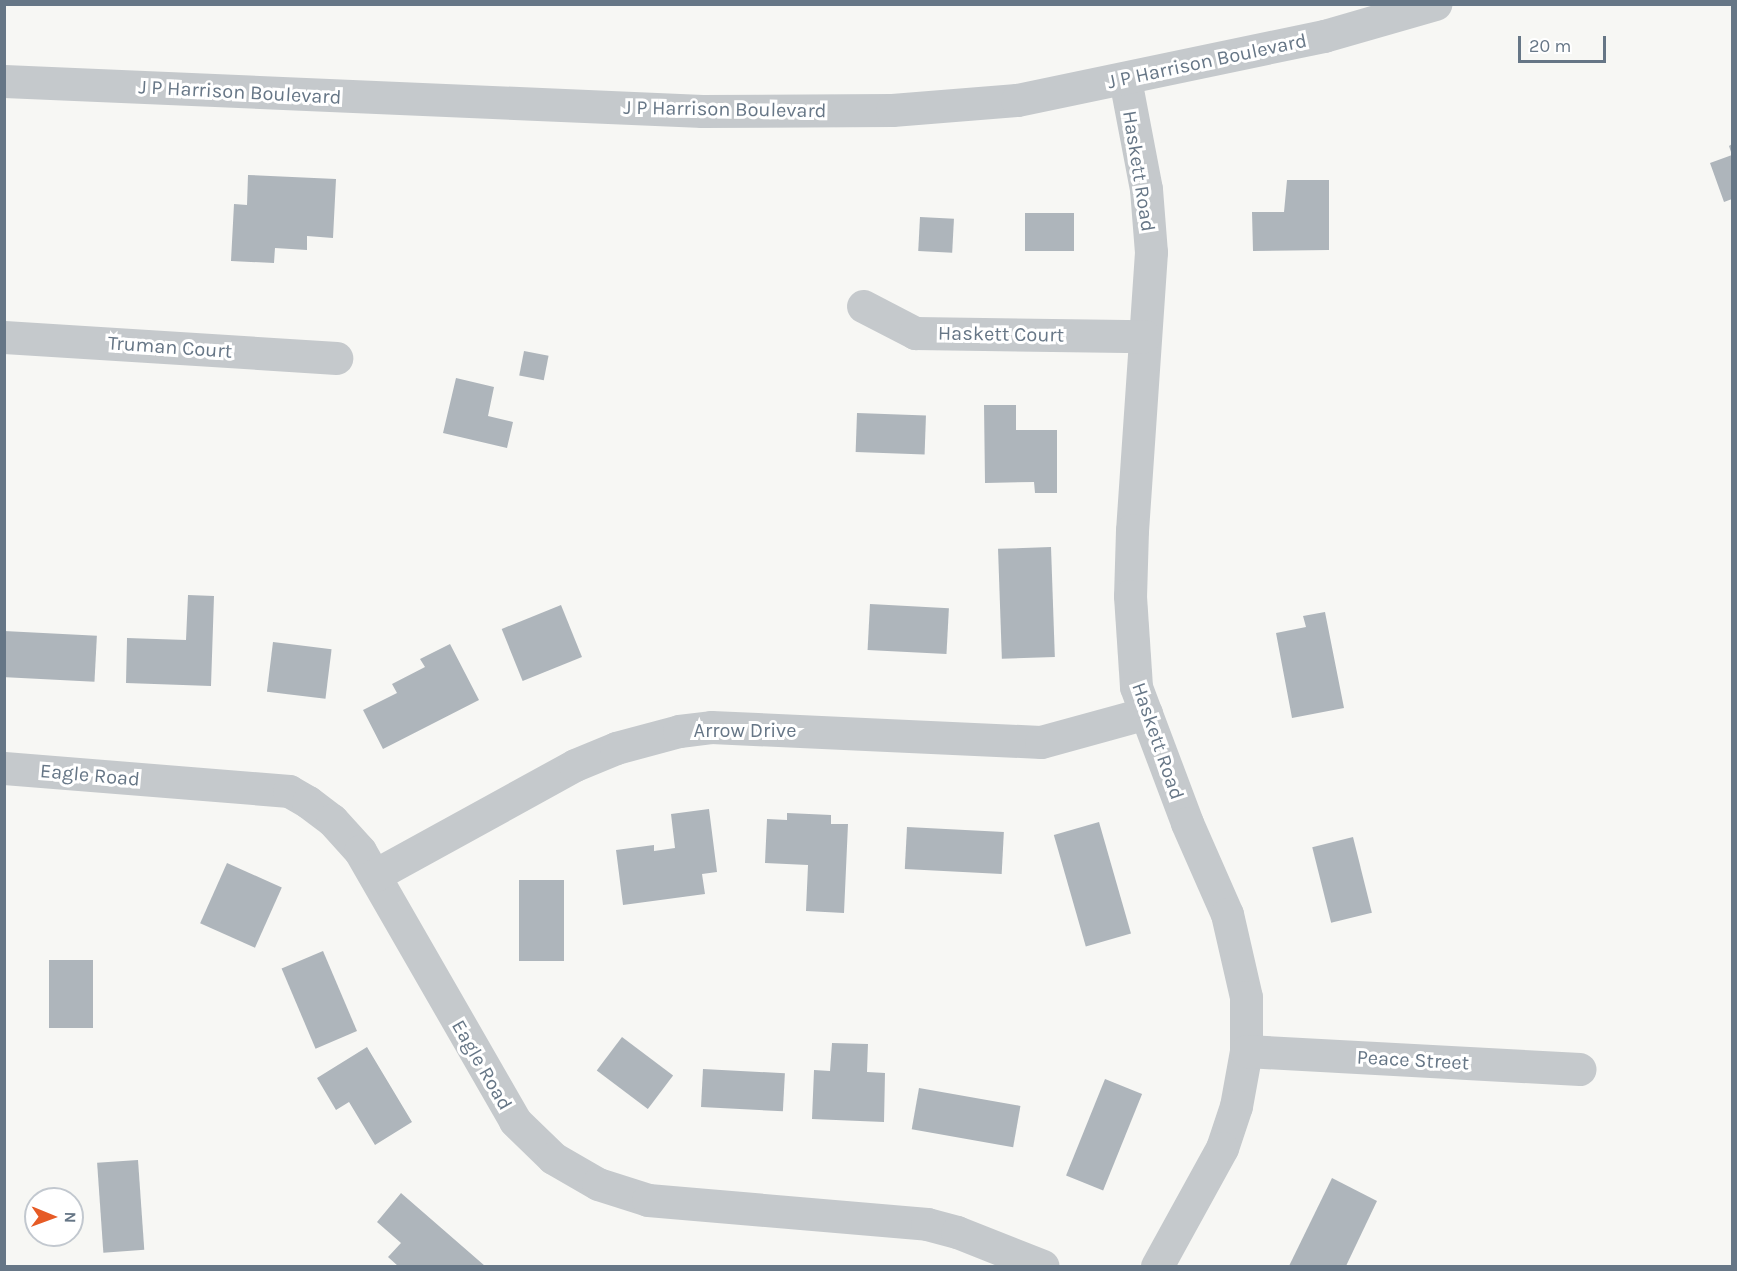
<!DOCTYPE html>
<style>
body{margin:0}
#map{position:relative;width:1737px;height:1271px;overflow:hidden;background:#f7f7f4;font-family:Karla,sans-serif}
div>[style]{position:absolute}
.building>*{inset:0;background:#aeb5bb;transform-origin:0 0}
.minor>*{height:33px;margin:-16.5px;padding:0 16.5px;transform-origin:16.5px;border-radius:16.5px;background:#c5c9cc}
span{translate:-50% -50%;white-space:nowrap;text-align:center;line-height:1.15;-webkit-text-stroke:6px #fff;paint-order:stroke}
.street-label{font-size:20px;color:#667686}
.frame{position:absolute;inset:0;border:6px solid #667686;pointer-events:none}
.north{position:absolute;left:24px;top:1187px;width:60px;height:60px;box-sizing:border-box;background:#fff;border:2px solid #c2c8cf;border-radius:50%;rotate:91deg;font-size:16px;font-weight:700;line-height:24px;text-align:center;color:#667686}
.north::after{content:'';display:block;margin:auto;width:21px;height:27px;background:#e65b26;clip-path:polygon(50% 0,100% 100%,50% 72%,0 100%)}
.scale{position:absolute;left:1518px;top:36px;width:88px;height:27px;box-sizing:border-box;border:3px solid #667686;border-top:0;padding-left:8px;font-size:18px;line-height:21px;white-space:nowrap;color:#667686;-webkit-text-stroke:4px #fff;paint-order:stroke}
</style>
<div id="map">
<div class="building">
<div style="clip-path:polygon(1732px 144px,1732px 199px,1724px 202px,1710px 163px,1732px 155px,1729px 146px)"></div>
<div style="clip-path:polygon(248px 175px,336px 179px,333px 238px,307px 236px,307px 250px,275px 248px,274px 263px,231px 261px,234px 204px,247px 205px)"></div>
<div style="clip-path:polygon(1287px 180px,1329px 180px,1329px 250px,1253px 251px,1252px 212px,1284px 212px)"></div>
<div style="left:1025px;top:213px;width:49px;height:38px"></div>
<div style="left:920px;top:217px;width:34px;height:34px;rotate:3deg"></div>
<div style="left:524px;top:351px;width:25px;height:25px;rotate:11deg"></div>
<div style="clip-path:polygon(456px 378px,494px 387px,488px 416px,513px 422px,507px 448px,443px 433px)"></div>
<div style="clip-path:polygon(984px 405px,1016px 405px,1016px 430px,1057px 430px,1057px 493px,1035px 493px,1034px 482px,985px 483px)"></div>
<div style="left:857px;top:413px;width:69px;height:39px;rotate:2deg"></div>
<div style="left:1051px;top:547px;width:110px;height:53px;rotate:88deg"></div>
<div style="clip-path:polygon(188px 595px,214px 596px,211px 686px,126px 683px,127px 638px,186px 640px)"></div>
<div style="left:870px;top:604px;width:79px;height:46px;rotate:3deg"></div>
<div style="left:561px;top:605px;width:56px;height:64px;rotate:68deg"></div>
<div style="clip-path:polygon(1325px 612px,1344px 708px,1292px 718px,1276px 633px,1306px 627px,1303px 616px)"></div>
<div style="left:4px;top:631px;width:93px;height:46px;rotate:3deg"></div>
<div style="left:273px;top:642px;width:59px;height:50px;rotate:7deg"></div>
<div style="clip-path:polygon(450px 644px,479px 700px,383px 749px,363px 710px,397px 693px,392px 684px,425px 667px,420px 659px)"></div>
<div style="clip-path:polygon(709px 809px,717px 872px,702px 874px,705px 894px,623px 905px,616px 850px,654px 845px,654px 851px,675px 848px,671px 814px)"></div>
<div style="clip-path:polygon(787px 813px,831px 815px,831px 824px,848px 824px,844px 913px,806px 911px,808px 865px,765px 863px,767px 819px,787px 820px)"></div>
<div style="left:1099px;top:822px;width:116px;height:47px;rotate:74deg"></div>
<div style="left:907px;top:827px;width:97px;height:42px;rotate:3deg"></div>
<div style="left:1353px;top:837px;width:78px;height:42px;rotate:76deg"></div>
<div style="left:227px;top:863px;width:60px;height:66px;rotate:24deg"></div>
<div style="left:519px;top:880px;width:45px;height:81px"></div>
<div style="left:323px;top:951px;width:87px;height:45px;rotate:67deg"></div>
<div style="left:93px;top:960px;width:68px;height:44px;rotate:90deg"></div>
<div style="left:622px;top:1037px;width:64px;height:42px;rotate:37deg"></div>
<div style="clip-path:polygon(832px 1043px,868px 1044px,867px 1072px,885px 1073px,884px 1122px,812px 1119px,814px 1070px,830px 1071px)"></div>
<div style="clip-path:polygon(367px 1047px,412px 1122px,375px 1145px,349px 1102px,336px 1110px,317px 1078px)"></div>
<div style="left:703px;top:1069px;width:82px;height:38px;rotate:3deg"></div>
<div style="left:1105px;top:1079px;width:40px;height:104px;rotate:22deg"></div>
<div style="left:919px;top:1088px;width:103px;height:42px;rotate:10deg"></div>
<div style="left:138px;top:1160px;width:90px;height:41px;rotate:86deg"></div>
<div style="clip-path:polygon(1332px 1178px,1377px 1201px,1346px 1266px,1289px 1266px)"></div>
<div style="clip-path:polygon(401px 1193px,485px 1266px,398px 1266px,388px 1257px,401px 1243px,377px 1222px)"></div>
</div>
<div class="minor">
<div style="left:1125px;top:79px;width:112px;rotate:79.2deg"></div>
<div style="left:1146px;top:189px;width:63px;rotate:85.5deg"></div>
<div style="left:1151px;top:252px;width:279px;rotate:93.9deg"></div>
<div style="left:1132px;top:530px;width:66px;rotate:91.7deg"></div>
<div style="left:1130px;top:596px;width:91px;rotate:86.2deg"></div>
<div style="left:1136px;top:687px;width:145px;rotate:69.4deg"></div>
<div style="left:1187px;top:823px;width:99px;rotate:66.3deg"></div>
<div style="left:1227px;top:914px;width:85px;rotate:77.1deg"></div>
<div style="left:1246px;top:997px;width:54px;rotate:90deg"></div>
<div style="left:1246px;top:1051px;width:56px;rotate:100.3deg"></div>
<div style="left:1236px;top:1106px;width:44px;rotate:108.4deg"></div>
<div style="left:1222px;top:1148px;width:135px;rotate:118.8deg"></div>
<div style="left:4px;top:81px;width:699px;rotate:2.46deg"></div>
<div style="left:702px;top:111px;width:190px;rotate:-0.3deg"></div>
<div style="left:892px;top:110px;width:125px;rotate:-4.6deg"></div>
<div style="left:1017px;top:100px;width:314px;rotate:-11.8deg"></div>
<div style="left:1324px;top:36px;width:116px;rotate:-16.1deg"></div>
<div style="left:863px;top:306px;width:59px;rotate:27.4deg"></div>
<div style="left:915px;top:333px;width:229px;rotate:0.8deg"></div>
<div style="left:4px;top:337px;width:333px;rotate:3.6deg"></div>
<div style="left:4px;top:768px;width:286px;rotate:4.6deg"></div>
<div style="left:289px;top:791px;width:22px;rotate:30deg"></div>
<div style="left:308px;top:802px;width:30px;rotate:37deg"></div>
<div style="left:332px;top:820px;width:42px;rotate:47.9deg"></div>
<div style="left:360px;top:851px;width:311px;rotate:60.1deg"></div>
<div style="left:515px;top:1121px;width:53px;rotate:44.2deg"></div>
<div style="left:553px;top:1158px;width:52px;rotate:30deg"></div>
<div style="left:598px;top:1184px;width:52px;rotate:17.7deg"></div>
<div style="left:648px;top:1200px;width:280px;rotate:4.9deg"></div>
<div style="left:927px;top:1224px;width:31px;rotate:15deg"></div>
<div style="left:957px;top:1232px;width:92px;rotate:21.6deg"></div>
<div style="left:375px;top:875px;width:228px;rotate:-28.8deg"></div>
<div style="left:575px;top:765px;width:44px;rotate:-22.5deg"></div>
<div style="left:616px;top:748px;width:65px;rotate:-15.1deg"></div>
<div style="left:679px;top:731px;width:32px;rotate:-7deg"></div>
<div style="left:711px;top:727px;width:330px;rotate:2.6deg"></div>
<div style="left:1041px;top:742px;width:109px;rotate:-15.4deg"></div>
<div style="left:1246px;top:1051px;width:334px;rotate:3.1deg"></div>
</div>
<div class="street-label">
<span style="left:1207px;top:61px;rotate:-12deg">J P Harrison Boulevard</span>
<span style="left:240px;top:92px;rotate:3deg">J P Harrison Boulevard</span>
<span style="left:725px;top:109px;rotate:1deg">J P Harrison Boulevard</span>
<span style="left:1139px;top:171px;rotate:81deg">Haskett Road</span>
<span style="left:1001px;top:334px;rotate:1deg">Haskett Court</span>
<span style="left:170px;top:347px;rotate:4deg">Truman Court</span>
<span style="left:745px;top:730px">Arrow Drive</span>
<span style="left:1158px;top:741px;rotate:71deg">Haskett Road</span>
<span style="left:90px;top:775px;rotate:5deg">Eagle Road</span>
<span style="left:1413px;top:1060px;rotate:3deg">Peace Street</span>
<span style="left:482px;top:1065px;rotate:60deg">Eagle Road</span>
</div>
<div class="frame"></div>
<div class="north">N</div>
<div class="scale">20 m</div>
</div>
